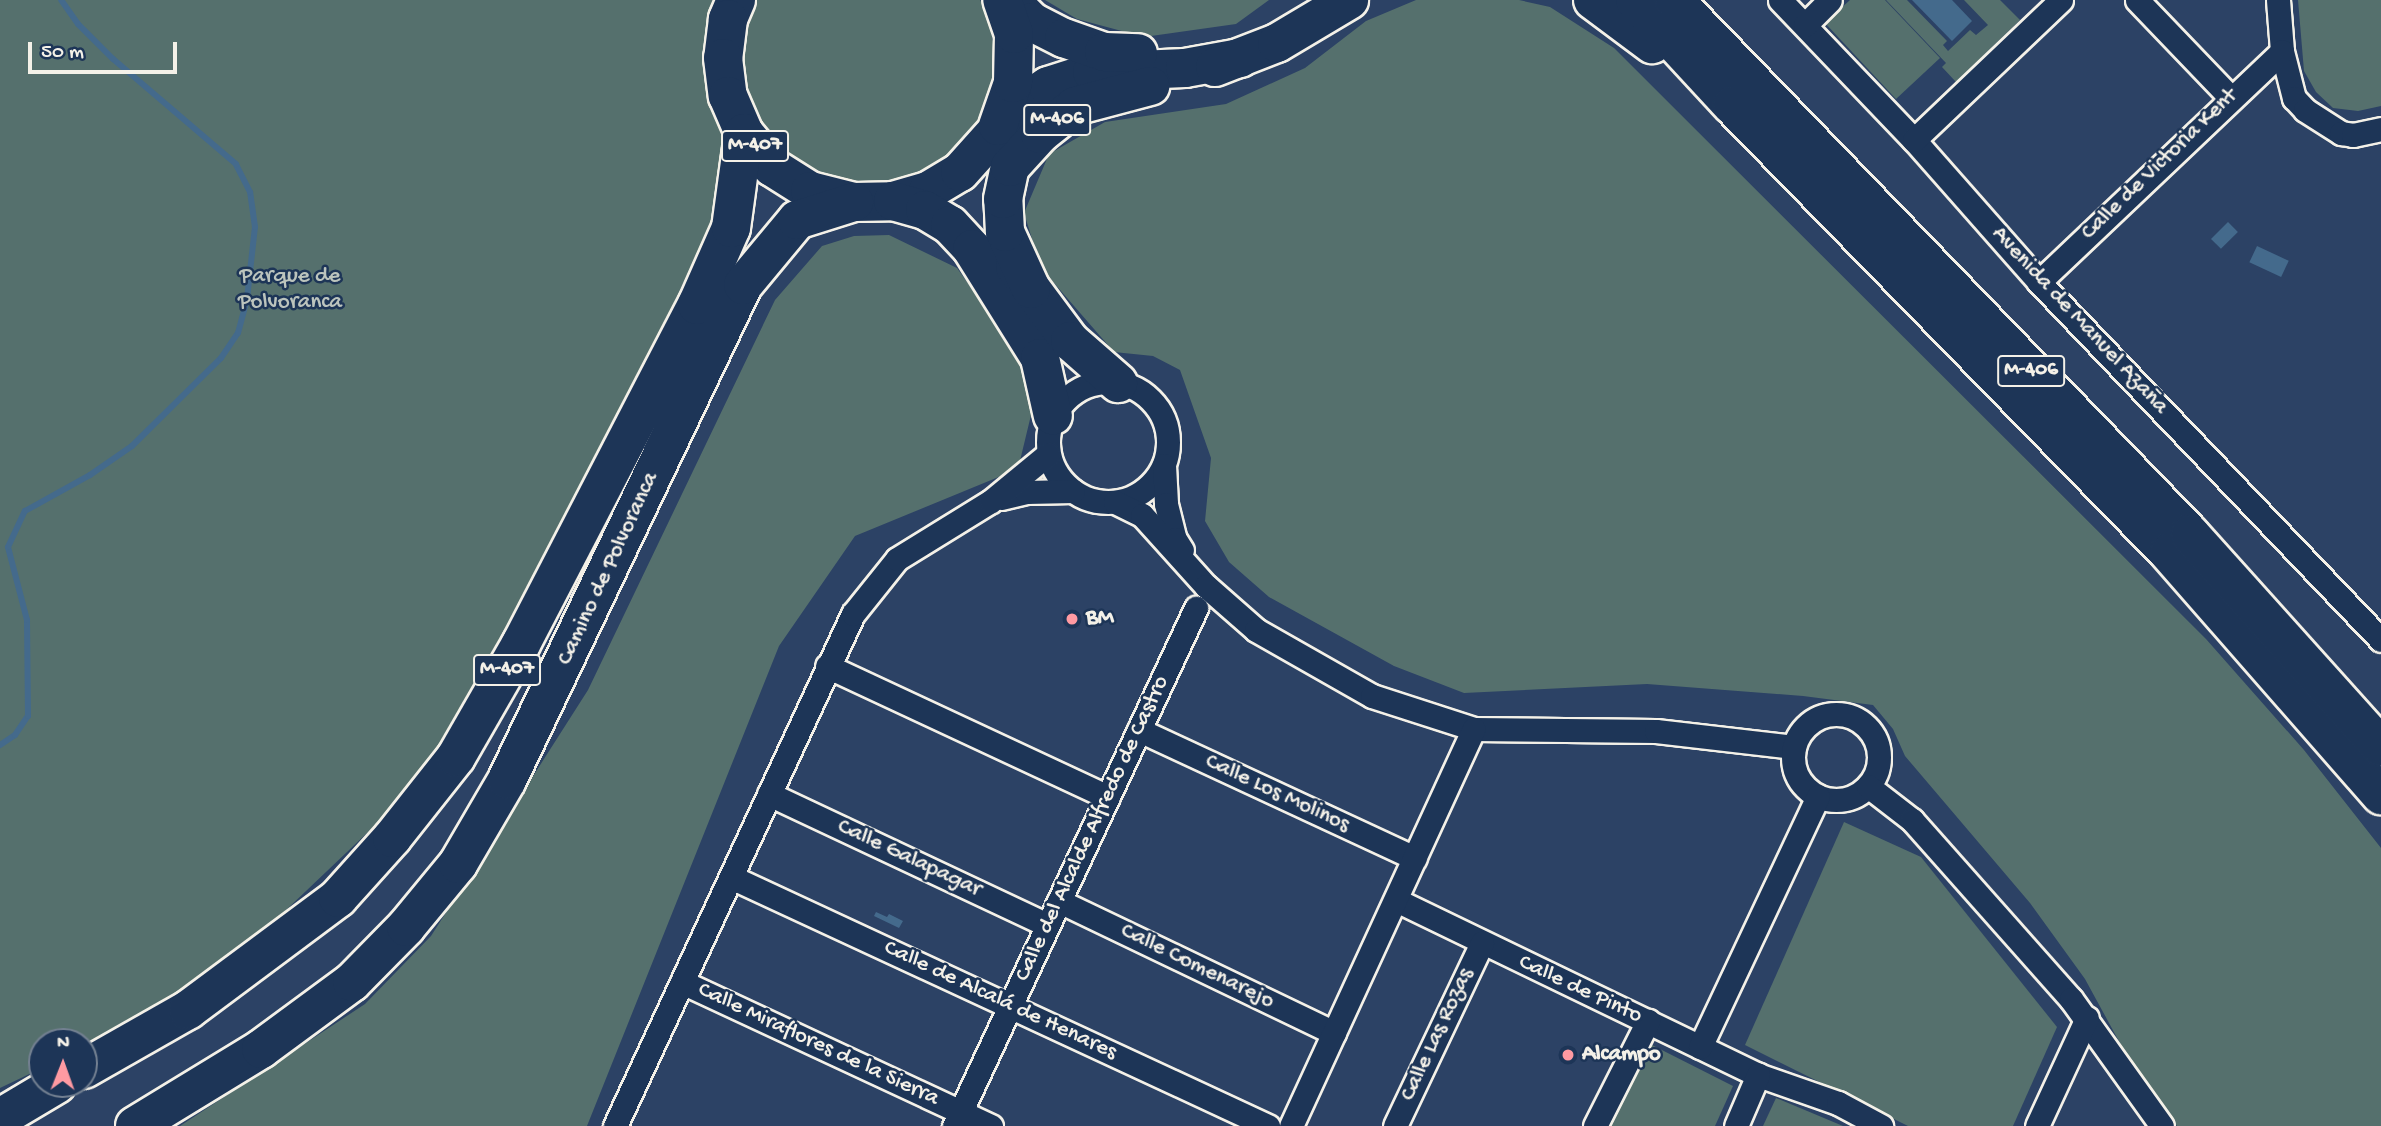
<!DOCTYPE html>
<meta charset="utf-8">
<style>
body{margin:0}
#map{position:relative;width:2381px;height:1126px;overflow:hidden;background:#2c4265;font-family:"Gochi Hand",sans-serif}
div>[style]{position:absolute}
.green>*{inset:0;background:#55706d}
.water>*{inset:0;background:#446a8c;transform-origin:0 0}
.stream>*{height:6px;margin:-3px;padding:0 3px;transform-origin:3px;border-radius:3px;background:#446a8c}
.roads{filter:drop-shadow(2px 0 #f4f1e8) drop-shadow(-2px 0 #f4f1e8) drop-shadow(0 2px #f4f1e8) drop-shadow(0 -2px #f4f1e8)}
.street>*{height:23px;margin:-11.5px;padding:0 11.5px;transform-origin:11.5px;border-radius:11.5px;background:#1d3557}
.street>.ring{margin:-11.5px;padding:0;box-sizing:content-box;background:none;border:23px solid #1d3557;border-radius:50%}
.highway>*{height:38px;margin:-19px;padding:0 19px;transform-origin:19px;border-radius:19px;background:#1d3557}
.dots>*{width:19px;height:19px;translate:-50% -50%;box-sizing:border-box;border:4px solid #1d3557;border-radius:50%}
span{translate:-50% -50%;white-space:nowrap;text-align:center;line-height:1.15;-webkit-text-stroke:5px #1d3557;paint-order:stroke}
.shield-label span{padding:2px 5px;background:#1d3557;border:2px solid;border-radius:5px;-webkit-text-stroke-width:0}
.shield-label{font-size:21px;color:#f4f1e8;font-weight:700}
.street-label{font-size:23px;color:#f4f1e8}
.park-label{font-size:23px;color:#bcc4bd}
.poi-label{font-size:23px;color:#f4f1e8;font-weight:700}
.left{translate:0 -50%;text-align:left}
.north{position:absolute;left:28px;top:1028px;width:70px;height:70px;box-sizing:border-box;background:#1d3557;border:2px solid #738091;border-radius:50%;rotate:1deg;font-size:19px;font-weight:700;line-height:28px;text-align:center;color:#f4f1e8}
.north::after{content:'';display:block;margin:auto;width:24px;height:32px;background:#ff9aa2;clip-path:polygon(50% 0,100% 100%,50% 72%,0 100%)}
.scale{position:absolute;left:28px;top:42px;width:149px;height:32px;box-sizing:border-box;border:4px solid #f4f1e8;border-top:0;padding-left:9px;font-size:21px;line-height:24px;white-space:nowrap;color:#f4f1e8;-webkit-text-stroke:5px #1d3557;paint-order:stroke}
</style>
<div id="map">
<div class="green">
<div style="clip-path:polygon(0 0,716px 0,705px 66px,725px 152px,711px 226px,606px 443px,505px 641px,409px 793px,225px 968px,84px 1048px,84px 1042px,42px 1042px,42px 1068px,0 1088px)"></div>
<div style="clip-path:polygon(753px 0,980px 0,988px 15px,996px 57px,989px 98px,970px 135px,939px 164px,901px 181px,860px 185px,819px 176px,783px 155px,757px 123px,741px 83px,740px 41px)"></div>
<div style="clip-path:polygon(1045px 0,1269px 0,1236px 24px,1144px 37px,1077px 19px)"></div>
<div style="clip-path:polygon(1416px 0,1519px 0,1550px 7px,1614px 48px,2206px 639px,2304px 750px,2381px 848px,2381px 1126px,2177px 1126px,2127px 1056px,2085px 979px,2030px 903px,1905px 756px,1893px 729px,1873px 705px,1803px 696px,1647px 684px,1464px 693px,1394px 666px,1269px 597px,1229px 562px,1205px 521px,1211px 458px,1180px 370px,1153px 356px,1114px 352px,1041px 268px,1024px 213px,1049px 154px,1105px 122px,1226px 104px,1305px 68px,1366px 21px)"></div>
<div style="clip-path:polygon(1850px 0,1885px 0,1940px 58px,1896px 99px,1825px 23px)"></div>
<div style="clip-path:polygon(1886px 0,1907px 0,1947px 41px,1943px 45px,1948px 51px,1970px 30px,1976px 35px,1988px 25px,1964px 0,2000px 0,2020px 20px,1956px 82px,1942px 67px,1946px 63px)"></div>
<div style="clip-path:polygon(2298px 0,2381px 0,2381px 106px,2358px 111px,2333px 108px,2316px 92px,2304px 71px)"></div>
<div style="clip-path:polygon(889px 235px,957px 268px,1039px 382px,1018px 469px,855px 536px,779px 646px,587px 1126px,180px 1126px,365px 1004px,431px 936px,588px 690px,775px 300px,822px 246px,854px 236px)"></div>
<div style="clip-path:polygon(1844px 822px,1921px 857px,2057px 1027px,2013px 1126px,1908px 1126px,1745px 1045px)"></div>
<div style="clip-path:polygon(1646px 1042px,1733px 1086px,1715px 1126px,1607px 1126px)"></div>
<div style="clip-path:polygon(1776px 1098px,1843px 1126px,1763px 1126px)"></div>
</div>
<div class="water">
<div style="clip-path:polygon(1912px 0,1952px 0,1972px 21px,1952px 41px)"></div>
<div style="left:2228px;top:222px;width:14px;height:24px;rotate:45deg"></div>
<div style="left:2257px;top:246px;width:35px;height:18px;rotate:25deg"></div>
<div style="clip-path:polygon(876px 912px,887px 917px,889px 914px,903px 921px,899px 928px,874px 916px)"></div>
</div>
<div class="stream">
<div style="left:0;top:745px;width:18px;rotate:-34deg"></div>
<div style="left:15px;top:735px;width:23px;rotate:-56deg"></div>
<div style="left:28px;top:716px;width:96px;rotate:-90.6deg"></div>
<div style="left:27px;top:620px;width:75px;rotate:-104.6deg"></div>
<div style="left:8px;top:547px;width:40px;rotate:-65deg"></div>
<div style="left:25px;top:511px;width:74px;rotate:-29deg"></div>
<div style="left:90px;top:475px;width:51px;rotate:-34.6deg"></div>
<div style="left:132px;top:446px;width:125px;rotate:-44.7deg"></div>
<div style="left:221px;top:358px;width:30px;rotate:-56deg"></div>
<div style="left:238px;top:333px;width:35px;rotate:-75deg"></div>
<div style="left:247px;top:299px;width:72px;rotate:-83.7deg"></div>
<div style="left:255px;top:227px;width:35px;rotate:-98deg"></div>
<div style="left:250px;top:192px;width:31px;rotate:-117deg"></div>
<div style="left:236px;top:164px;width:162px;rotate:-139.5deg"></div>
<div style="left:113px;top:59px;width:49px;rotate:-135deg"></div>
<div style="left:78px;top:24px;width:29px;rotate:-125deg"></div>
</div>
<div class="roads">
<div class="street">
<div style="left:1780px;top:0;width:194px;rotate:46.3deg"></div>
<div style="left:1914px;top:140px;width:189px;rotate:48.6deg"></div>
<div style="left:2039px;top:282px;width:495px;rotate:46.3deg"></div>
<div style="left:2137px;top:0;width:134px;rotate:46.2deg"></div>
<div style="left:2278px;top:0;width:51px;rotate:85.5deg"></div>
<div style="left:2282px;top:51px;width:49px;rotate:75.7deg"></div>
<div style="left:2294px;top:98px;width:16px;rotate:47deg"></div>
<div style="left:2305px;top:110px;width:43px;rotate:32.6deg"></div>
<div style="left:2341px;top:133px;width:12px;rotate:9deg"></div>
<div style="left:2353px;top:135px;width:29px;rotate:-12deg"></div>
<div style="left:1805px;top:25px;width:35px;rotate:-45deg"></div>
<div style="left:1914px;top:140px;width:203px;rotate:-43.6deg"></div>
<div style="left:2039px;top:282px;width:335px;rotate:-43.5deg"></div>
<div class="ring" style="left:1048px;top:382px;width:97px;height:97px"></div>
<div style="left:1164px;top:465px;width:39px;rotate:87deg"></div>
<div style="left:1166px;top:504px;width:36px;rotate:76deg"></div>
<div style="left:1175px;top:539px;width:13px;rotate:58deg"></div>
<div style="left:1001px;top:498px;width:26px;rotate:-13deg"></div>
<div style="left:1026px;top:492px;width:47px;rotate:-1.2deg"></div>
<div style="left:1115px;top:502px;width:30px;rotate:26deg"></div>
<div style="left:1142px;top:515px;width:96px;rotate:48deg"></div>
<div style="left:1206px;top:586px;width:67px;rotate:41.3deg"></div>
<div style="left:1256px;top:630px;width:133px;rotate:29.6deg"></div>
<div style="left:1372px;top:696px;width:107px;rotate:17.9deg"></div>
<div style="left:1474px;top:729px;width:182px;rotate:0.6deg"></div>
<div style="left:1656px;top:731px;width:139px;rotate:6.6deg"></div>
<div style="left:827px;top:666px;width:310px;rotate:25deg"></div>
<div class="ring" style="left:1793px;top:714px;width:63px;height:63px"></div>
<div style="left:1139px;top:730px;width:304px;rotate:24.9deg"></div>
<div style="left:1868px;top:786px;width:56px;rotate:37.7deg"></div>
<div style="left:1912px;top:820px;width:239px;rotate:48.4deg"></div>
<div style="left:2071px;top:999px;width:156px;rotate:54.4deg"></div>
<div style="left:769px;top:794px;width:308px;rotate:25.2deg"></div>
<div style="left:731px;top:877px;width:592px;rotate:24.88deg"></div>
<div style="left:1396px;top:900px;width:402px;rotate:25.8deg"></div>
<div style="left:1758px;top:1075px;width:85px;rotate:19.3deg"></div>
<div style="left:1838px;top:1103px;width:49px;rotate:28.1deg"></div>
<div style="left:1059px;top:901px;width:305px;rotate:25.6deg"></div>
<div style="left:682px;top:982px;width:341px;rotate:25deg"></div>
<div style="left:1700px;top:1047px;width:277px;rotate:-64.8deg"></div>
<div style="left:615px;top:1126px;width:565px;rotate:-65.07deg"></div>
<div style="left:853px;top:614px;width:70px;rotate:-51.3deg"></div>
<div style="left:897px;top:559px;width:110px;rotate:-31.7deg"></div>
<div style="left:991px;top:501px;width:74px;rotate:-39.5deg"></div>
<div style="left:954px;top:1126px;width:572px;rotate:-64.96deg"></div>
<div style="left:1291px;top:1126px;width:437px;rotate:-65.3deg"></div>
<div style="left:1395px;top:1126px;width:203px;rotate:-64.6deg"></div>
<div style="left:1595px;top:1126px;width:118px;rotate:-63.2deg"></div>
<div style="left:1736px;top:1126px;width:56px;rotate:-66.7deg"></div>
<div style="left:2037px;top:1126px;width:119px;rotate:-65.2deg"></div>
</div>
<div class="highway">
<div style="left:736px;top:0;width:21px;rotate:113deg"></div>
<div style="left:728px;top:19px;width:39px;rotate:97deg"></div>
<div style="left:723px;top:58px;width:38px;rotate:83deg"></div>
<div style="left:728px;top:96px;width:40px;rotate:66.6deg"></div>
<div style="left:744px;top:133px;width:44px;rotate:50.5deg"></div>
<div style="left:772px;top:167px;width:45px;rotate:32.3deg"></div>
<div style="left:810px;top:191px;width:45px;rotate:14deg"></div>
<div style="left:854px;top:202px;width:39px;rotate:-1deg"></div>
<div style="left:893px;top:201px;width:36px;rotate:-16deg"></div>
<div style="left:928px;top:191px;width:37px;rotate:-31deg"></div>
<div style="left:960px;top:172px;width:93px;rotate:-48.1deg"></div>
<div style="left:1022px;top:103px;width:31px;rotate:-33deg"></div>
<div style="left:1048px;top:86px;width:46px;rotate:-17.7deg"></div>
<div style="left:1092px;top:72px;width:93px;rotate:-2.5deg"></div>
<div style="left:1185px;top:68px;width:56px;rotate:-10.3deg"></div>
<div style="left:1010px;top:0;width:31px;rotate:45deg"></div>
<div style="left:1032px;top:22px;width:36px;rotate:27deg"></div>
<div style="left:1064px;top:38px;width:42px;rotate:19.3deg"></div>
<div style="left:1104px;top:52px;width:34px;rotate:2deg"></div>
<div style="left:1593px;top:0;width:74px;rotate:36.7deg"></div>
<div style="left:1635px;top:0;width:143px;rotate:47.3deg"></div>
<div style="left:1732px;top:105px;width:626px;rotate:45.71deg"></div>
<div style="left:2169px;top:553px;width:322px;rotate:48.8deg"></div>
<div style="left:1674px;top:0;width:743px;rotate:45.98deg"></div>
<div style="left:2190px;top:534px;width:286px;rotate:48.1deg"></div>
<div style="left:1215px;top:67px;width:66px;rotate:-21.2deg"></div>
<div style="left:1277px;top:43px;width:84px;rotate:-30.8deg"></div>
<div style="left:998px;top:126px;width:46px;rotate:-70.8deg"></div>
<div style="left:1013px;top:83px;width:49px;rotate:-88.8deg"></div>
<div style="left:1014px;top:34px;width:36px;rotate:-109deg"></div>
<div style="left:893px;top:201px;width:33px;rotate:16deg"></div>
<div style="left:925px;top:210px;width:29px;rotate:31deg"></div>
<div style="left:950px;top:225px;width:33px;rotate:47deg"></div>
<div style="left:972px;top:249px;width:128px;rotate:58deg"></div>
<div style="left:1040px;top:358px;width:59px;rotate:77.4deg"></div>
<div style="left:1015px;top:267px;width:92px;rotate:53.4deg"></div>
<div style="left:1070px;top:341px;width:64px;rotate:41.2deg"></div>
<div style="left:1031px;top:289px;width:63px;rotate:-114.5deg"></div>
<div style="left:1005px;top:232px;width:33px;rotate:-93deg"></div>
<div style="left:1003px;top:199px;width:33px;rotate:-78deg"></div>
<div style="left:1010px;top:167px;width:45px;rotate:-47.7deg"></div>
<div style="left:1040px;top:134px;width:45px;rotate:-38.7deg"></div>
<div style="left:1075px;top:106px;width:78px;rotate:-14.9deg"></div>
<div style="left:84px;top:1069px;width:120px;rotate:-29.6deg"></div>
<div style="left:188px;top:1010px;width:187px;rotate:-36.7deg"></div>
<div style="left:338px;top:898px;width:81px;rotate:-48deg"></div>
<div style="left:392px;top:838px;width:103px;rotate:-51.7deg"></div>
<div style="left:456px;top:757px;width:130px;rotate:-60.1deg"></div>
<div style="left:521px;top:644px;width:382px;rotate:-62.6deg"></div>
<div style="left:697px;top:305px;width:84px;rotate:-66.2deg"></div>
<div style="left:731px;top:228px;width:96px;rotate:-82.2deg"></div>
<div style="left:0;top:1118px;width:66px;rotate:-30.8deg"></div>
<div style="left:135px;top:1126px;width:148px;rotate:-31.4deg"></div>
<div style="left:261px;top:1049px;width:113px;rotate:-36.4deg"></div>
<div style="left:352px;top:982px;width:77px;rotate:-45.5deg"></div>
<div style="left:406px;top:927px;width:82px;rotate:-50.5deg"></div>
<div style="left:458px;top:864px;width:97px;rotate:-59.7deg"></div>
<div style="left:507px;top:780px;width:548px;rotate:-64.51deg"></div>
<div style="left:743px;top:285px;width:85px;rotate:-50.3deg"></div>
<div style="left:797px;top:220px;width:60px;rotate:-17.5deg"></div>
</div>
</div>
<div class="dots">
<div style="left:1072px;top:619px;background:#ff9aa2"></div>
<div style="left:1568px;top:1055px;background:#ff9aa2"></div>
</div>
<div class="shield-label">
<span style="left:1057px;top:120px">M-406</span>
<span style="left:755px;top:146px">M-407</span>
<span style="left:2031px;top:371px">M-406</span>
<span style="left:507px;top:670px">M-407</span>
</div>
<div class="street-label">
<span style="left:2160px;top:165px;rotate:-44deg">Calle de Victoria Kent</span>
<span style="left:2079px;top:321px;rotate:47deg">Avenida de Manuel Azaña</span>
<span style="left:609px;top:569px;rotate:-65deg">Camino de Polvoranca</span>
<span style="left:1277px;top:794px;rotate:25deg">Calle Los Molinos</span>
<span style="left:1093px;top:829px;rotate:-65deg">Calle del Alcalde Alfredo de Castro</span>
<span style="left:909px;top:859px;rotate:25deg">Calle Galapagar</span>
<span style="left:1197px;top:967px;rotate:26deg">Calle Comenarejo</span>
<span style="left:1580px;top:990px;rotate:25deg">Calle de Pinto</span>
<span style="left:1000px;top:1001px;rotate:25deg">Calle de Alcalá de Henares</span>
<span style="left:1438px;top:1035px;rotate:-65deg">Calle Las Rozas</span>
<span style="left:818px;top:1045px;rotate:25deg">Calle Miraflores de la Sierra</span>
</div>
<div class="park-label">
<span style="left:290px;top:290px">Parque de<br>Polvoranca</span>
</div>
<div class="poi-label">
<span class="left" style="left:1086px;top:619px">BM</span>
<span class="left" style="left:1582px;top:1055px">Alcampo</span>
</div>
<div class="north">N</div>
<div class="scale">50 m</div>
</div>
